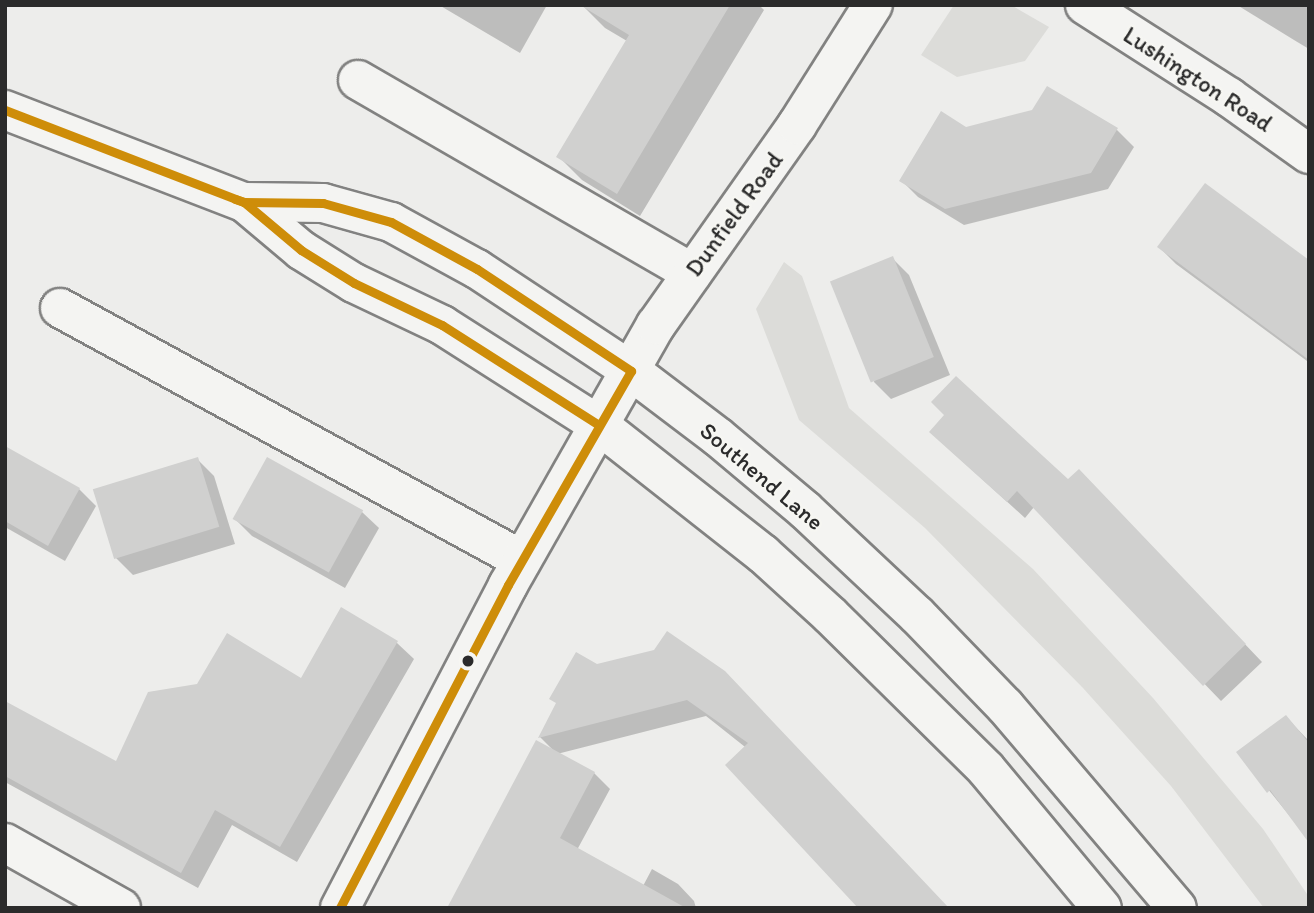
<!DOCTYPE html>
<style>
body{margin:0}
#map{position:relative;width:1314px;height:913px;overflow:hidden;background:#ededeb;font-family:Itim,sans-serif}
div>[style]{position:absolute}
.green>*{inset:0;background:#dcdcd9}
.shadow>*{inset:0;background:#0003}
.building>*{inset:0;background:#d0d0cf;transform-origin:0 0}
.roads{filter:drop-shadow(2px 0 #828281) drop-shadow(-2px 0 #828281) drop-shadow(0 2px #828281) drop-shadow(0 -2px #828281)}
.minor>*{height:38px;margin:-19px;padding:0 19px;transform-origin:19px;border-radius:19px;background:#f4f4f2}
.major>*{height:38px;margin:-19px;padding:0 19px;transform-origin:19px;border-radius:19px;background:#f4f4f2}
.bus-1>*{height:9px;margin:-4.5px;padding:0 4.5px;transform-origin:4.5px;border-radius:4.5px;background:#ce8d09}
.dots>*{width:19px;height:19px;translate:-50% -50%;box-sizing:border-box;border:4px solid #f6f6f2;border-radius:50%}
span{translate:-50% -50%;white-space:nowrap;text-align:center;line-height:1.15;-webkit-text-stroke:5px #f6f6f2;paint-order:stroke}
.street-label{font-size:24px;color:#2b2b2b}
.frame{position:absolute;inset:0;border:7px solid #2b2b2b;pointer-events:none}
</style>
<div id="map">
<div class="green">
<div style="clip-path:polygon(954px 5px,1011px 5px,1049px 27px,1025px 61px,957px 77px,921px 55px)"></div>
<div style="clip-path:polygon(784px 262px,802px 276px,849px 408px,1033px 569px,1153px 698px,1263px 829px,1309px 897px,1309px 908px,1264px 908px,1171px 786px,1083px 688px,925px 528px,799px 420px,756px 309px)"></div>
</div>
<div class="shadow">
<div style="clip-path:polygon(439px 5px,547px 5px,520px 53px)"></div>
<div style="clip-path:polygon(582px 5px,759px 5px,764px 10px,640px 216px,582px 180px,559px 157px,627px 41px,605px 28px)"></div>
<div style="clip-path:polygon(1237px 5px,1309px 5px,1309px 49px,1294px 40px)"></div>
<div style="clip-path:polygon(966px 129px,1117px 130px,1134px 147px,1108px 189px,964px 225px,918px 197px,901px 180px)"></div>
<div style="clip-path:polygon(1159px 247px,1309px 262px,1309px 366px,1307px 361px,1176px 264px)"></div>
<div style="clip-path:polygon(892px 258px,909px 275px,950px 375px,891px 399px,874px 382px)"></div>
<div style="clip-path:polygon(947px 415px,1068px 482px,1096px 488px,1262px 662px,1221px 701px,1034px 507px,1025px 518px,949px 449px)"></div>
<div style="clip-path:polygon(5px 448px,79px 489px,96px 506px,65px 561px,5px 527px)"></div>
<div style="clip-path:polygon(197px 459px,214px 476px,235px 544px,133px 575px,116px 558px)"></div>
<div style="clip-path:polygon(362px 512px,379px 528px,345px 588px,252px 536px,235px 519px)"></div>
<div style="clip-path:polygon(342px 610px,397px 643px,414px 659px,297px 862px,232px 825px,198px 888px,5px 782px,5px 703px,116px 764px,301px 680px)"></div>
<div style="clip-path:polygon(655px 652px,948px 908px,706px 716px,557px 754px,594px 773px,610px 789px,577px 850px,643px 886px,652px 869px,678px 884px,694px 901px,696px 908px,586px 908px,555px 890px,553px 750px,540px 737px,597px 666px)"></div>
<div style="clip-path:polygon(1286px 717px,1309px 741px,1309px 840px,1239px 753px)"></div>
</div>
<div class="building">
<div style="clip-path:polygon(580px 5px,730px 5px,617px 194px,556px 157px,629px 35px)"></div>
<div style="clip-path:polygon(1047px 86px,1118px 128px,1091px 173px,945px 209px,899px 181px,941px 111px,966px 127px,1032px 110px)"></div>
<div style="clip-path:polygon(1205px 183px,1309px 260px,1309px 360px,1157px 247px)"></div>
<div style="left:893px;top:256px;width:109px;height:68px;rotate:68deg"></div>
<div style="clip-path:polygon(956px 376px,1068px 479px,1079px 469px,1246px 644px,1203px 686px,1017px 491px,1007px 502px,929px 432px,944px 415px,931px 402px)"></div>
<div style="clip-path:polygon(5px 446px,80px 488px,48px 546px,5px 521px)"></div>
<div style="left:198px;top:457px;width:73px;height:110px;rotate:73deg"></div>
<div style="left:267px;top:457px;width:110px;height:71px;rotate:29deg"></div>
<div style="clip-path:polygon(341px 607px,398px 641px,280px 847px,215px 810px,181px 873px,5px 776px,5px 701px,116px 761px,148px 692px,197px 684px,227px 633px,301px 678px)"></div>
<div style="clip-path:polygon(667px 631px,725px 671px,949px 908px,858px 908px,725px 765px,748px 743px,687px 700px,538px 738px,556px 703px,549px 699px,576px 652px,597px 664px,654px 650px)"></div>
<div style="clip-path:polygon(1286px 715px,1309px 743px,1309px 843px,1270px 790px,1267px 793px,1236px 752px)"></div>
<div style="clip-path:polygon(536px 740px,595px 772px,560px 838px,686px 908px,447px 908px)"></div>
</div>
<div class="roads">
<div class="minor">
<div style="left:1085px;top:5px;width:171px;rotate:32.6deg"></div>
<div style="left:1229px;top:97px;width:98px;rotate:35.5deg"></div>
<div style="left:358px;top:80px;width:386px;rotate:30deg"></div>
<div style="left:60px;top:308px;width:526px;rotate:28.61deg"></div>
<div style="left:5px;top:843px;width:133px;rotate:29.3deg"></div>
<div style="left:340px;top:908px;width:364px;rotate:-62.5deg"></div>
<div style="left:508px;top:585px;width:299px;rotate:-60.4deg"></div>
<div style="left:656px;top:325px;width:245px;rotate:-54.8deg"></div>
<div style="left:797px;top:125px;width:142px;rotate:-57.7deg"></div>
</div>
<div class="major">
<div style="left:5px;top:110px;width:256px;rotate:21.1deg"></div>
<div style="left:244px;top:202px;width:75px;rotate:40.1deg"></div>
<div style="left:301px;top:250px;width:62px;rotate:31.9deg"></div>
<div style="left:354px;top:283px;width:98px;rotate:25.5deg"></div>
<div style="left:442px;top:325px;width:186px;rotate:32.5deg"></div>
<div style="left:599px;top:425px;width:209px;rotate:38.2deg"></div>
<div style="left:763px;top:554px;width:91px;rotate:42.3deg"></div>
<div style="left:830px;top:615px;width:219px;rotate:44.6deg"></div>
<div style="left:986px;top:769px;width:181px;rotate:50.2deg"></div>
<div style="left:244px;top:202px;width:79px;rotate:0.7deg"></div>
<div style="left:323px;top:203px;width:71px;rotate:15.6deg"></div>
<div style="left:391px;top:222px;width:98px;rotate:28.7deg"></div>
<div style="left:477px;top:269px;width:185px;rotate:33.5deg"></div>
<div style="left:631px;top:371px;width:109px;rotate:37.2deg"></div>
<div style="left:718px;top:437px;width:114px;rotate:40deg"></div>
<div style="left:805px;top:510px;width:154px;rotate:43.2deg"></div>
<div style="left:917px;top:615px;width:127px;rotate:46deg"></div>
<div style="left:1005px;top:706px;width:265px;rotate:49.6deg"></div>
</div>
</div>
<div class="bus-1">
<div style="left:5px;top:110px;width:256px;rotate:21.1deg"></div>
<div style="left:244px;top:202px;width:79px;rotate:0.7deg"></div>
<div style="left:323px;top:203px;width:71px;rotate:15.6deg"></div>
<div style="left:391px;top:222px;width:98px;rotate:28.7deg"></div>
<div style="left:477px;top:269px;width:185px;rotate:33.5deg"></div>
<div style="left:631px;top:371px;width:247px;rotate:119.9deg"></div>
<div style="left:508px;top:585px;width:364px;rotate:117.5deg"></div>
<div style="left:235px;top:199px;width:9px;rotate:18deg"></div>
<div style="left:244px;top:202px;width:75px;rotate:40.1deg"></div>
<div style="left:301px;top:250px;width:62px;rotate:31.9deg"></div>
<div style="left:354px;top:283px;width:98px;rotate:25.5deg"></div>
<div style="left:442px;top:325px;width:186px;rotate:32.5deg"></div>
</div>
<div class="dots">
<div style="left:468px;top:661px;background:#2b2b2b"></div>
</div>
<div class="street-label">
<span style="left:1198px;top:79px;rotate:33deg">Lushington Road</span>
<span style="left:734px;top:214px;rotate:-54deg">Dunfield Road</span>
<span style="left:762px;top:476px;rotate:40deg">Southend Lane</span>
</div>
<div class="frame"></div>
</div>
